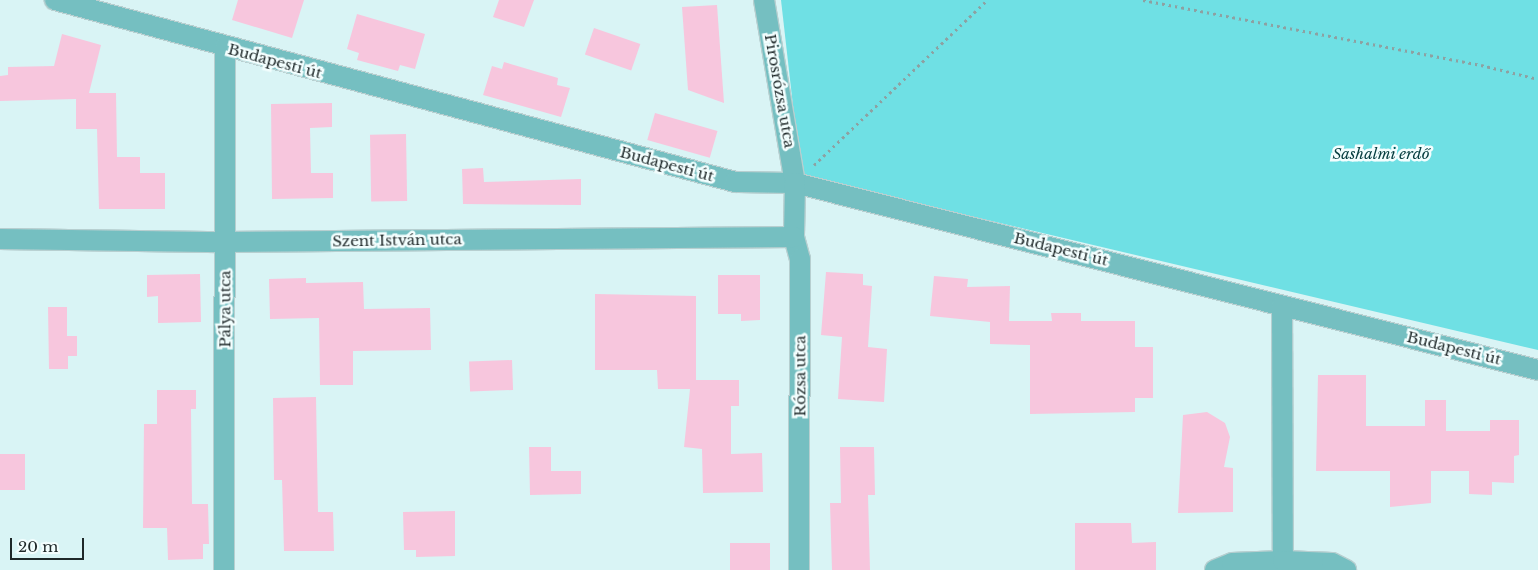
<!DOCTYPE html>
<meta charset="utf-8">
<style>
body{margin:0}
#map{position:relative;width:1538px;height:570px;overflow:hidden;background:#d9f4f5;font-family:"Libre Baskerville",serif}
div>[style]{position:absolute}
.green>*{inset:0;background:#6fe0e4}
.building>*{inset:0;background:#f7c6dd;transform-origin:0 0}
.path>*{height:3px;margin-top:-1.5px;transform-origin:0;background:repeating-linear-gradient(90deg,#8da1a2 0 2.5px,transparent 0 6.5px)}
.roads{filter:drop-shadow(1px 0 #b7cfd0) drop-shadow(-1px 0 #b7cfd0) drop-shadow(0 1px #b7cfd0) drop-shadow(0 -1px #b7cfd0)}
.minor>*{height:20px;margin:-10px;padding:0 10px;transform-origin:10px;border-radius:10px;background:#75bfc1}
span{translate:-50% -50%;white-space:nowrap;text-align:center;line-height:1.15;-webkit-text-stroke:5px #f3fefe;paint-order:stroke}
.street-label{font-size:15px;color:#1e2829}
.park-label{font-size:15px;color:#053d3f;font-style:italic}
.scale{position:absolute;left:10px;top:538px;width:74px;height:22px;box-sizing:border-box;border:2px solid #1e2829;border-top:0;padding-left:6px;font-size:15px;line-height:18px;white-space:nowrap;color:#1e2829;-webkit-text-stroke:4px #f3fefe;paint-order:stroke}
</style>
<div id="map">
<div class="green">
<div style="clip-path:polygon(781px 0,1538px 0,1538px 350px,801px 176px)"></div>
</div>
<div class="building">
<div style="clip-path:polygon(238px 0,304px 0,292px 38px,232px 20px)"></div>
<div style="clip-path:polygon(499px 0,534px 0,524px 27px,493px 17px)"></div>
<div style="clip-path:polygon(717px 5px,724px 103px,688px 90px,682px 7px)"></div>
<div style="clip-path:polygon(357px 14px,425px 34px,415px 69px,400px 65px,398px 71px,357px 60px,359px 53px,347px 49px)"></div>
<div style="left:594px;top:28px;width:49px;height:28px;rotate:19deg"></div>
<div style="clip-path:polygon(62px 34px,101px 45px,89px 93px,116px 93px,117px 157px,140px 157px,140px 173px,165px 173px,165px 209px,99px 209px,97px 129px,76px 129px,76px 99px,0 101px,0 76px,8px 75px,8px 67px,54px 66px)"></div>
<div style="clip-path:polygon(504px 62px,558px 78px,557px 85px,570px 88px,561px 117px,483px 95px,492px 66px,502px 69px)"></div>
<div style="clip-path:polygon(332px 103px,332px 127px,310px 128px,311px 173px,333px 173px,333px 198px,272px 199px,271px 104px)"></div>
<div style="left:655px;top:113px;width:65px;height:28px;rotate:16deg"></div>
<div style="left:406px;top:134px;width:67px;height:36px;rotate:89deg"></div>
<div style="clip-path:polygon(483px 168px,484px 182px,581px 179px,581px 205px,463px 204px,462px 169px)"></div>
<div style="clip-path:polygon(826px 272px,863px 274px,863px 285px,872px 286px,868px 347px,887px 349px,884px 402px,838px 399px,842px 337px,821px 335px)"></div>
<div style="clip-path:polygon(200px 274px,201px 322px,158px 323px,158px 296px,147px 297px,147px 275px)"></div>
<div style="clip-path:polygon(718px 275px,760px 275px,760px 320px,741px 321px,741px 314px,718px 314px)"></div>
<div style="clip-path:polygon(934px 276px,968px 279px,967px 287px,1010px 286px,1009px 321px,1052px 321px,1051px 313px,1081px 313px,1081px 321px,1135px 321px,1135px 347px,1153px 347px,1153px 398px,1135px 398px,1135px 412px,1030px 414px,1030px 345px,990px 344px,990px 322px,930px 316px)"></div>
<div style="clip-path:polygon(306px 278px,306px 283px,363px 282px,364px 309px,430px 308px,431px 350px,353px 351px,353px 385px,320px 385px,319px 318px,270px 319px,269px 279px)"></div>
<div style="clip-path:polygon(595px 294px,696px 296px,696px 380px,739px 380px,739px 406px,731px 406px,731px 454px,762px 453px,763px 492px,703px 493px,702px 449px,684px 447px,690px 389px,658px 389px,657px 370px,595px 370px)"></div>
<div style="clip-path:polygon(48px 307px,67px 307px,67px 336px,77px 336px,77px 356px,68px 356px,68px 369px,49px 369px)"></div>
<div style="left:512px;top:360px;width:30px;height:43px;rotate:88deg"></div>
<div style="clip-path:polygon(1318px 375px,1366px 375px,1366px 426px,1425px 426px,1425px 400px,1446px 400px,1446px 431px,1490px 431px,1490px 420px,1519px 420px,1519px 455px,1514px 456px,1514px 483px,1492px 482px,1492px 495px,1469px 494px,1469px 471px,1431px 471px,1431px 503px,1390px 507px,1390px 471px,1316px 471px)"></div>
<div style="clip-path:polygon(157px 390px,196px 390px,196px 409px,191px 409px,192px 504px,208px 504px,209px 544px,203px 544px,203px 559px,168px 560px,167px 528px,143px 528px,144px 424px,157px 424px)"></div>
<div style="clip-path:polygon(316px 397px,318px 512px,333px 512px,334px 551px,284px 551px,282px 480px,274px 480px,273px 398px)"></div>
<div style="clip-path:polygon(1207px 412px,1225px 423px,1230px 437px,1224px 467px,1233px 468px,1233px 512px,1178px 513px,1183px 415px)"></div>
<div style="clip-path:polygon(529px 447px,551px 447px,551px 471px,581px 471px,581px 494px,530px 495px)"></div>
<div style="clip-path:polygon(840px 447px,874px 447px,875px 495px,868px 495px,870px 570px,832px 570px,830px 503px,841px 503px)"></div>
<div style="left:0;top:454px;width:25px;height:36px"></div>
<div style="clip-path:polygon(455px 511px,455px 556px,416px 557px,416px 550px,404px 550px,403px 512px)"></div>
<div style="clip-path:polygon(1075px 523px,1131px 523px,1132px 543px,1156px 542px,1156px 570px,1075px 570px)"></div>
<div style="left:770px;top:543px;width:27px;height:40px;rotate:90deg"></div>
</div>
<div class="path">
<div style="left:1143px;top:0;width:344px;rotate:10.9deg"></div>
<div style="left:1481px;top:65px;width:59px;rotate:13.8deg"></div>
<div style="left:814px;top:165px;width:239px;rotate:-43.6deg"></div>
</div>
<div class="roads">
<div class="minor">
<div style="left:55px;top:0;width:704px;rotate:14.98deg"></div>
<div style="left:735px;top:182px;width:60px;rotate:1deg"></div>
<div style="left:795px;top:183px;width:766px;rotate:14.13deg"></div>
<div style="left:764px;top:0;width:186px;rotate:80.4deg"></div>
<div style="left:795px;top:183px;width:54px;rotate:91.1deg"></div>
<div style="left:794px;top:237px;width:23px;rotate:75deg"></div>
<div style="left:800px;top:259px;width:311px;rotate:90.2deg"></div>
<div style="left:0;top:239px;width:225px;rotate:0.8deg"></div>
<div style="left:225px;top:242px;width:569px;rotate:-0.5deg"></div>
<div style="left:1282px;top:306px;width:255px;rotate:89.8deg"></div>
<div style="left:224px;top:570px;width:523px;rotate:-89.89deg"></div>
<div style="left:1215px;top:570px;width:18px;rotate:-22deg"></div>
<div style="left:1232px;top:563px;width:51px;rotate:-2.2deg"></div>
<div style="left:1283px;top:561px;width:49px;rotate:2.3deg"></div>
<div style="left:1332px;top:563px;width:16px;rotate:27deg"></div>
</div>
</div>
<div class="street-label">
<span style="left:275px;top:61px;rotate:15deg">Budapesti út</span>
<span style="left:780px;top:91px;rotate:80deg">Pirosrózsa utca</span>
<span style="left:667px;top:164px;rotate:15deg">Budapesti út</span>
<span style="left:397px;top:240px;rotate:-1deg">Szent István utca</span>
<span style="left:1061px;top:249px;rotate:14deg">Budapesti út</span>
<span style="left:225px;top:309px;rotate:-90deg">Pálya utca</span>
<span style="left:1454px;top:348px;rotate:14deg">Budapesti út</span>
<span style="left:800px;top:376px;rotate:-90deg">Rózsa utca</span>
</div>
<div class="park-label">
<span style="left:1381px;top:154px">Sashalmi erdő</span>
</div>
<div class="scale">20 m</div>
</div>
